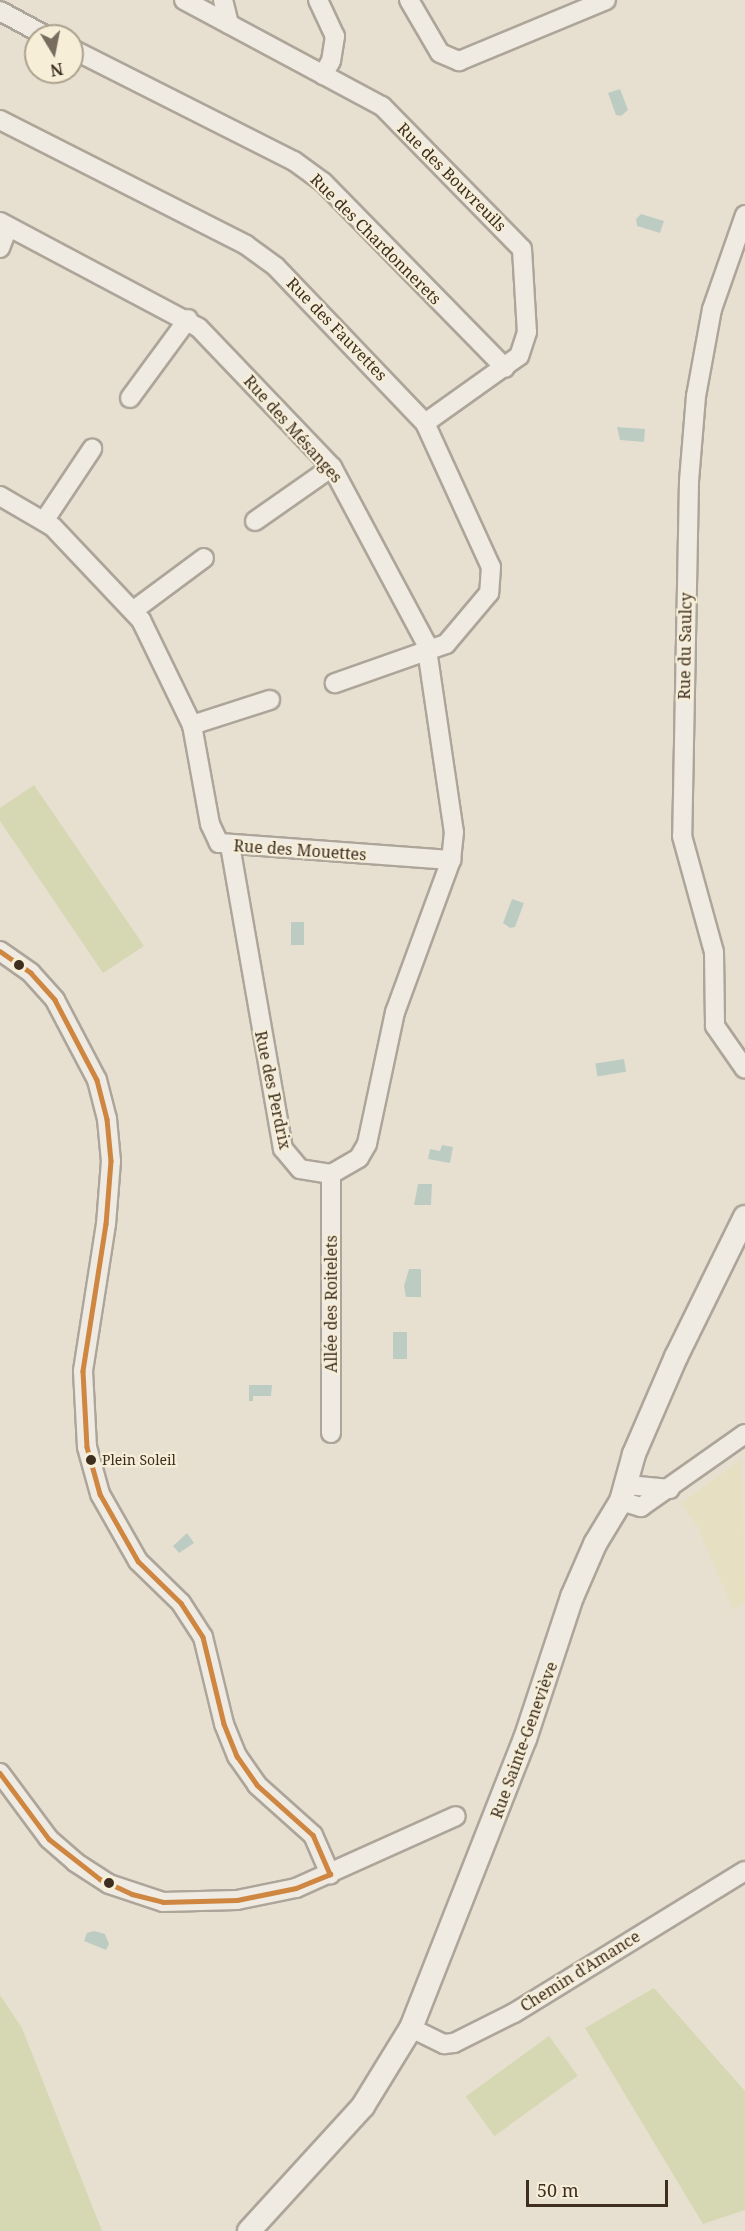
<!DOCTYPE html>
<meta charset="utf-8">
<style>
body{margin:0}
#map{position:relative;width:745px;height:2231px;overflow:hidden;background:#e7e0d1;font-family:"Noto Serif",serif}
div>[style]{position:absolute}
.farmland>*{inset:0;background:#e6dfc2}
.green>*{inset:0;background:#d6d7b3;transform-origin:0 0}
.water>*{inset:0;background:#bcccc2;transform-origin:0 0}
.roads{filter:drop-shadow(2px 0 #ada599) drop-shadow(-2px 0 #ada599) drop-shadow(0 2px #ada599) drop-shadow(0 -2px #ada599)}
.minor>*{height:18px;margin:-9px;padding:0 9px;transform-origin:9px;border-radius:9px;background:#efebe3}
.tertiary>*{height:22px;margin:-11px;padding:0 11px;transform-origin:11px;border-radius:11px;background:#efebe3}
.bus-1>*{height:4.5px;margin:-2.25px;padding:0 2.25px;transform-origin:2.25px;border-radius:2.25px;background:#ce8641}
.dots>*{width:16px;height:16px;translate:-50% -50%;box-sizing:border-box;border:3px solid #f7eed8;border-radius:50%}
span{translate:-50% -50%;white-space:nowrap;text-align:center;line-height:1.15;-webkit-text-stroke:4.5px #f7eed8;paint-order:stroke}
.bus-label{font-size:14px;color:#3d2e20}
.left{translate:0 -50%;text-align:left}
.street-label{font-size:16px;color:#3d2e20}
.north{position:absolute;left:24px;top:24px;width:60px;height:60px;box-sizing:border-box;background:#f7eed8;border:2px solid #ada18e;border-radius:50%;rotate:170deg;font-size:16px;font-weight:700;line-height:24px;text-align:center;color:#3d2e20}
.north::after{content:'';display:block;margin:auto;width:21px;height:27px;background:#786c5e;clip-path:polygon(50% 0,100% 100%,50% 72%,0 100%)}
.scale{position:absolute;left:526px;top:2180px;width:142px;height:27px;box-sizing:border-box;border:3px solid #3d2e20;border-top:0;padding-left:8px;font-size:18px;line-height:21px;white-space:nowrap;color:#3d2e20;-webkit-text-stroke:4px #f7eed8;paint-order:stroke}
</style>
<div id="map">
<div class="farmland">
<div style="clip-path:polygon(742px 1459px,745px 1603px,733px 1610px,697px 1526px,681px 1503px)"></div>
</div>
<div class="green">
<div style="clip-path:polygon(34px 785px,144px 946px,103px 973px,0 821px,0 808px)"></div>
<div style="clip-path:polygon(654px 1988px,745px 2091px,745px 2210px,703px 2224px,585px 2028px)"></div>
<div style="clip-path:polygon(0 1995px,22px 2028px,102px 2231px,0 2231px)"></div>
<div style="left:549px;top:2036px;width:49px;height:103px;rotate:54deg"></div>
</div>
<div class="water">
<div style="clip-path:polygon(620px 89px,628px 110px,621px 116px,616px 115px,608px 93px)"></div>
<div style="clip-path:polygon(641px 214px,664px 221px,660px 233px,637px 226px,636px 219px)"></div>
<div style="clip-path:polygon(617px 427px,645px 429px,644px 442px,620px 440px)"></div>
<div style="clip-path:polygon(512px 899px,524px 903px,515px 927px,510px 928px,503px 923px)"></div>
<div style="left:291px;top:922px;width:13px;height:23px"></div>
<div style="left:624px;top:1059px;width:13px;height:29px;rotate:81deg"></div>
<div style="clip-path:polygon(442px 1145px,453px 1147px,450px 1163px,428px 1159px,430px 1149px,440px 1151px)"></div>
<div style="clip-path:polygon(418px 1184px,432px 1184px,431px 1205px,414px 1205px)"></div>
<div style="clip-path:polygon(409px 1269px,421px 1269px,421px 1297px,406px 1297px,404px 1286px)"></div>
<div style="left:393px;top:1332px;width:14px;height:27px"></div>
<div style="clip-path:polygon(249px 1385px,272px 1385px,271px 1396px,253px 1396px,253px 1401px,249px 1401px)"></div>
<div style="clip-path:polygon(187px 1533px,194px 1543px,179px 1553px,173px 1546px)"></div>
<div style="clip-path:polygon(94px 1931px,105px 1934px,109px 1944px,106px 1950px,84px 1941px,87px 1933px)"></div>
</div>
<div class="roads">
<div class="minor">
<div style="left:184px;top:0;width:225px;rotate:28.2deg"></div>
<div style="left:382px;top:106px;width:200px;rotate:45.6deg"></div>
<div style="left:522px;top:249px;width:83px;rotate:86.6deg"></div>
<div style="left:527px;top:332px;width:25px;rotate:108deg"></div>
<div style="left:519px;top:356px;width:115px;rotate:144.5deg"></div>
<div style="left:223px;top:0;width:25px;rotate:76deg"></div>
<div style="left:318px;top:0;width:40px;rotate:65deg"></div>
<div style="left:335px;top:36px;width:25px;rotate:99deg"></div>
<div style="left:331px;top:61px;width:16px;rotate:120deg"></div>
<div style="left:409px;top:0;width:61px;rotate:59.7deg"></div>
<div style="left:440px;top:53px;width:21px;rotate:23deg"></div>
<div style="left:459px;top:61px;width:159px;rotate:-22.5deg"></div>
<div style="left:0;top:11px;width:52px;rotate:28.5deg"></div>
<div style="left:72px;top:49px;width:249px;rotate:26.8deg"></div>
<div style="left:294px;top:161px;width:36px;rotate:36deg"></div>
<div style="left:323px;top:182px;width:260px;rotate:45.6deg"></div>
<div style="left:0;top:120px;width:276px;rotate:26.9deg"></div>
<div style="left:246px;top:245px;width:37px;rotate:36deg"></div>
<div style="left:276px;top:267px;width:216px;rotate:46.3deg"></div>
<div style="left:425px;top:423px;width:158px;rotate:65.4deg"></div>
<div style="left:491px;top:567px;width:26px;rotate:94deg"></div>
<div style="left:489px;top:593px;width:67px;rotate:130.1deg"></div>
<div style="left:446px;top:644px;width:118px;rotate:160.6deg"></div>
<div style="left:745px;top:215px;width:100px;rotate:109.3deg"></div>
<div style="left:712px;top:309px;width:88px;rotate:100.4deg"></div>
<div style="left:696px;top:396px;width:86px;rotate:94.7deg"></div>
<div style="left:689px;top:482px;width:354px;rotate:91.1deg"></div>
<div style="left:682px;top:836px;width:120px;rotate:74.6deg"></div>
<div style="left:714px;top:952px;width:74px;rotate:89.2deg"></div>
<div style="left:715px;top:1026px;width:52px;rotate:55.1deg"></div>
<div style="left:0;top:222px;width:225px;rotate:28deg"></div>
<div style="left:199px;top:328px;width:192px;rotate:46.3deg"></div>
<div style="left:332px;top:467px;width:200px;rotate:61.9deg"></div>
<div style="left:426px;top:643px;width:191px;rotate:81.6deg"></div>
<div style="left:454px;top:832px;width:28px;rotate:96deg"></div>
<div style="left:451px;top:860px;width:162px;rotate:110.2deg"></div>
<div style="left:395px;top:1012px;width:135px;rotate:102deg"></div>
<div style="left:367px;top:1144px;width:16px;rotate:120deg"></div>
<div style="left:359px;top:1158px;width:32px;rotate:150deg"></div>
<div style="left:331px;top:1174px;width:31px;rotate:-171deg"></div>
<div style="left:300px;top:1169px;width:26px;rotate:-130deg"></div>
<div style="left:283px;top:1149px;width:308px;rotate:-99.9deg"></div>
<div style="left:0;top:248px;width:22px;rotate:-69deg"></div>
<div style="left:130px;top:398px;width:98px;rotate:-53.7deg"></div>
<div style="left:0;top:496px;width:61px;rotate:30.3deg"></div>
<div style="left:53px;top:527px;width:128px;rotate:46.6deg"></div>
<div style="left:141px;top:620px;width:117px;rotate:64.1deg"></div>
<div style="left:192px;top:725px;width:101px;rotate:79.7deg"></div>
<div style="left:210px;top:824px;width:21px;rotate:65deg"></div>
<div style="left:219px;top:843px;width:233px;rotate:4.2deg"></div>
<div style="left:44px;top:521px;width:87px;rotate:-56.3deg"></div>
<div style="left:255px;top:521px;width:94px;rotate:-35deg"></div>
<div style="left:134px;top:610px;width:87px;rotate:-36.6deg"></div>
<div style="left:192px;top:725px;width:82px;rotate:-17.8deg"></div>
<div style="left:0;top:951px;width:38px;rotate:35deg"></div>
<div style="left:31px;top:973px;width:36px;rotate:48deg"></div>
<div style="left:55px;top:1000px;width:90px;rotate:62.3deg"></div>
<div style="left:97px;top:1080px;width:40px;rotate:75.6deg"></div>
<div style="left:107px;top:1119px;width:42px;rotate:84.6deg"></div>
<div style="left:111px;top:1161px;width:63px;rotate:94.5deg"></div>
<div style="left:106px;top:1224px;width:149px;rotate:98.9deg"></div>
<div style="left:83px;top:1371px;width:76px;rotate:87deg"></div>
<div style="left:87px;top:1447px;width:49px;rotate:74.5deg"></div>
<div style="left:100px;top:1494px;width:77px;rotate:60.4deg"></div>
<div style="left:138px;top:1561px;width:60px;rotate:44.3deg"></div>
<div style="left:181px;top:1603px;width:40px;rotate:57.1deg"></div>
<div style="left:203px;top:1637px;width:89px;rotate:76.4deg"></div>
<div style="left:224px;top:1724px;width:35px;rotate:68deg"></div>
<div style="left:237px;top:1756px;width:35px;rotate:55deg"></div>
<div style="left:257px;top:1785px;width:75px;rotate:41.8deg"></div>
<div style="left:313px;top:1835px;width:43px;rotate:66.4deg"></div>
<div style="left:331px;top:1174px;width:259px;rotate:90deg"></div>
<div style="left:627px;top:1485px;width:43px;rotate:5.3deg"></div>
<div style="left:621px;top:1501px;width:21px;rotate:17deg"></div>
<div style="left:641px;top:1507px;width:127px;rotate:-35.1deg"></div>
<div style="left:0;top:1773px;width:82px;rotate:53.4deg"></div>
<div style="left:49px;top:1839px;width:35px;rotate:41deg"></div>
<div style="left:75px;top:1862px;width:40px;rotate:32.9deg"></div>
<div style="left:109px;top:1884px;width:57px;rotate:18.4deg"></div>
<div style="left:163px;top:1902px;width:74px;rotate:-1.5deg"></div>
<div style="left:237px;top:1900px;width:60px;rotate:-11.5deg"></div>
<div style="left:296px;top:1888px;width:175px;rotate:-24.2deg"></div>
<div style="left:411px;top:2028px;width:37px;rotate:26deg"></div>
<div style="left:444px;top:2044px;width:10px;rotate:-6deg"></div>
<div style="left:454px;top:2043px;width:67px;rotate:-26.6deg"></div>
<div style="left:514px;top:2013px;width:271px;rotate:-31.6deg"></div>
</div>
<div class="tertiary">
<div style="left:249px;top:2231px;width:169px;rotate:-47.6deg"></div>
<div style="left:363px;top:2106px;width:92px;rotate:-58.4deg"></div>
<div style="left:411px;top:2028px;width:311px;rotate:-68.5deg"></div>
<div style="left:525px;top:1739px;width:150px;rotate:-71.7deg"></div>
<div style="left:572px;top:1597px;width:58px;rotate:-66.5deg"></div>
<div style="left:595px;top:1544px;width:50px;rotate:-58.8deg"></div>
<div style="left:621px;top:1501px;width:49px;rotate:-74.5deg"></div>
<div style="left:634px;top:1454px;width:106px;rotate:-66.6deg"></div>
<div style="left:676px;top:1357px;width:156px;rotate:-63.8deg"></div>
</div>
</div>
<div class="bus-1">
<div style="left:0;top:951px;width:38px;rotate:35deg"></div>
<div style="left:31px;top:973px;width:36px;rotate:48deg"></div>
<div style="left:55px;top:1000px;width:90px;rotate:62.3deg"></div>
<div style="left:97px;top:1080px;width:40px;rotate:75.6deg"></div>
<div style="left:107px;top:1119px;width:42px;rotate:84.6deg"></div>
<div style="left:111px;top:1161px;width:63px;rotate:94.5deg"></div>
<div style="left:106px;top:1224px;width:149px;rotate:98.9deg"></div>
<div style="left:83px;top:1371px;width:76px;rotate:87deg"></div>
<div style="left:87px;top:1447px;width:49px;rotate:74.5deg"></div>
<div style="left:100px;top:1494px;width:77px;rotate:60.4deg"></div>
<div style="left:138px;top:1561px;width:60px;rotate:44.3deg"></div>
<div style="left:181px;top:1603px;width:40px;rotate:57.1deg"></div>
<div style="left:203px;top:1637px;width:89px;rotate:76.4deg"></div>
<div style="left:224px;top:1724px;width:35px;rotate:68deg"></div>
<div style="left:237px;top:1756px;width:35px;rotate:55deg"></div>
<div style="left:257px;top:1785px;width:75px;rotate:41.8deg"></div>
<div style="left:313px;top:1835px;width:43px;rotate:66.4deg"></div>
<div style="left:0;top:1773px;width:82px;rotate:53.4deg"></div>
<div style="left:49px;top:1839px;width:65px;rotate:38.1deg"></div>
<div style="left:100px;top:1879px;width:35px;rotate:25deg"></div>
<div style="left:132px;top:1894px;width:32px;rotate:14deg"></div>
<div style="left:163px;top:1902px;width:74px;rotate:-1.5deg"></div>
<div style="left:237px;top:1900px;width:60px;rotate:-11.5deg"></div>
<div style="left:296px;top:1888px;width:37px;rotate:-22deg"></div>
</div>
<div class="dots">
<div style="left:19px;top:965px;background:#3d2e20"></div>
<div style="left:91px;top:1460px;background:#3d2e20"></div>
<div style="left:109px;top:1883px;background:#3d2e20"></div>
</div>
<div class="bus-label">
<span class="left" style="left:102px;top:1460px">Plein Soleil</span>
</div>
<div class="street-label">
<span style="left:452px;top:177px;rotate:45deg">Rue des Bouvreuils</span>
<span style="left:376px;top:239px;rotate:45deg">Rue des Chardonnerets</span>
<span style="left:337px;top:329px;rotate:46deg">Rue des Fauvettes</span>
<span style="left:293px;top:429px;rotate:48deg">Rue des Mésanges</span>
<span style="left:685px;top:646px;rotate:-89deg">Rue du Saulcy</span>
<span style="left:300px;top:850px;rotate:4deg">Rue des Mouettes</span>
<span style="left:273px;top:1090px;rotate:78deg">Rue des Perdrix</span>
<span style="left:331px;top:1304px;rotate:-90deg">Allée des Roitelets</span>
<span style="left:524px;top:1740px;rotate:-70deg">Rue Sainte-Geneviève</span>
<span style="left:580px;top:1971px;rotate:-32deg">Chemin d'Amance</span>
</div>
<div class="north">N</div>
<div class="scale">50 m</div>
</div>
